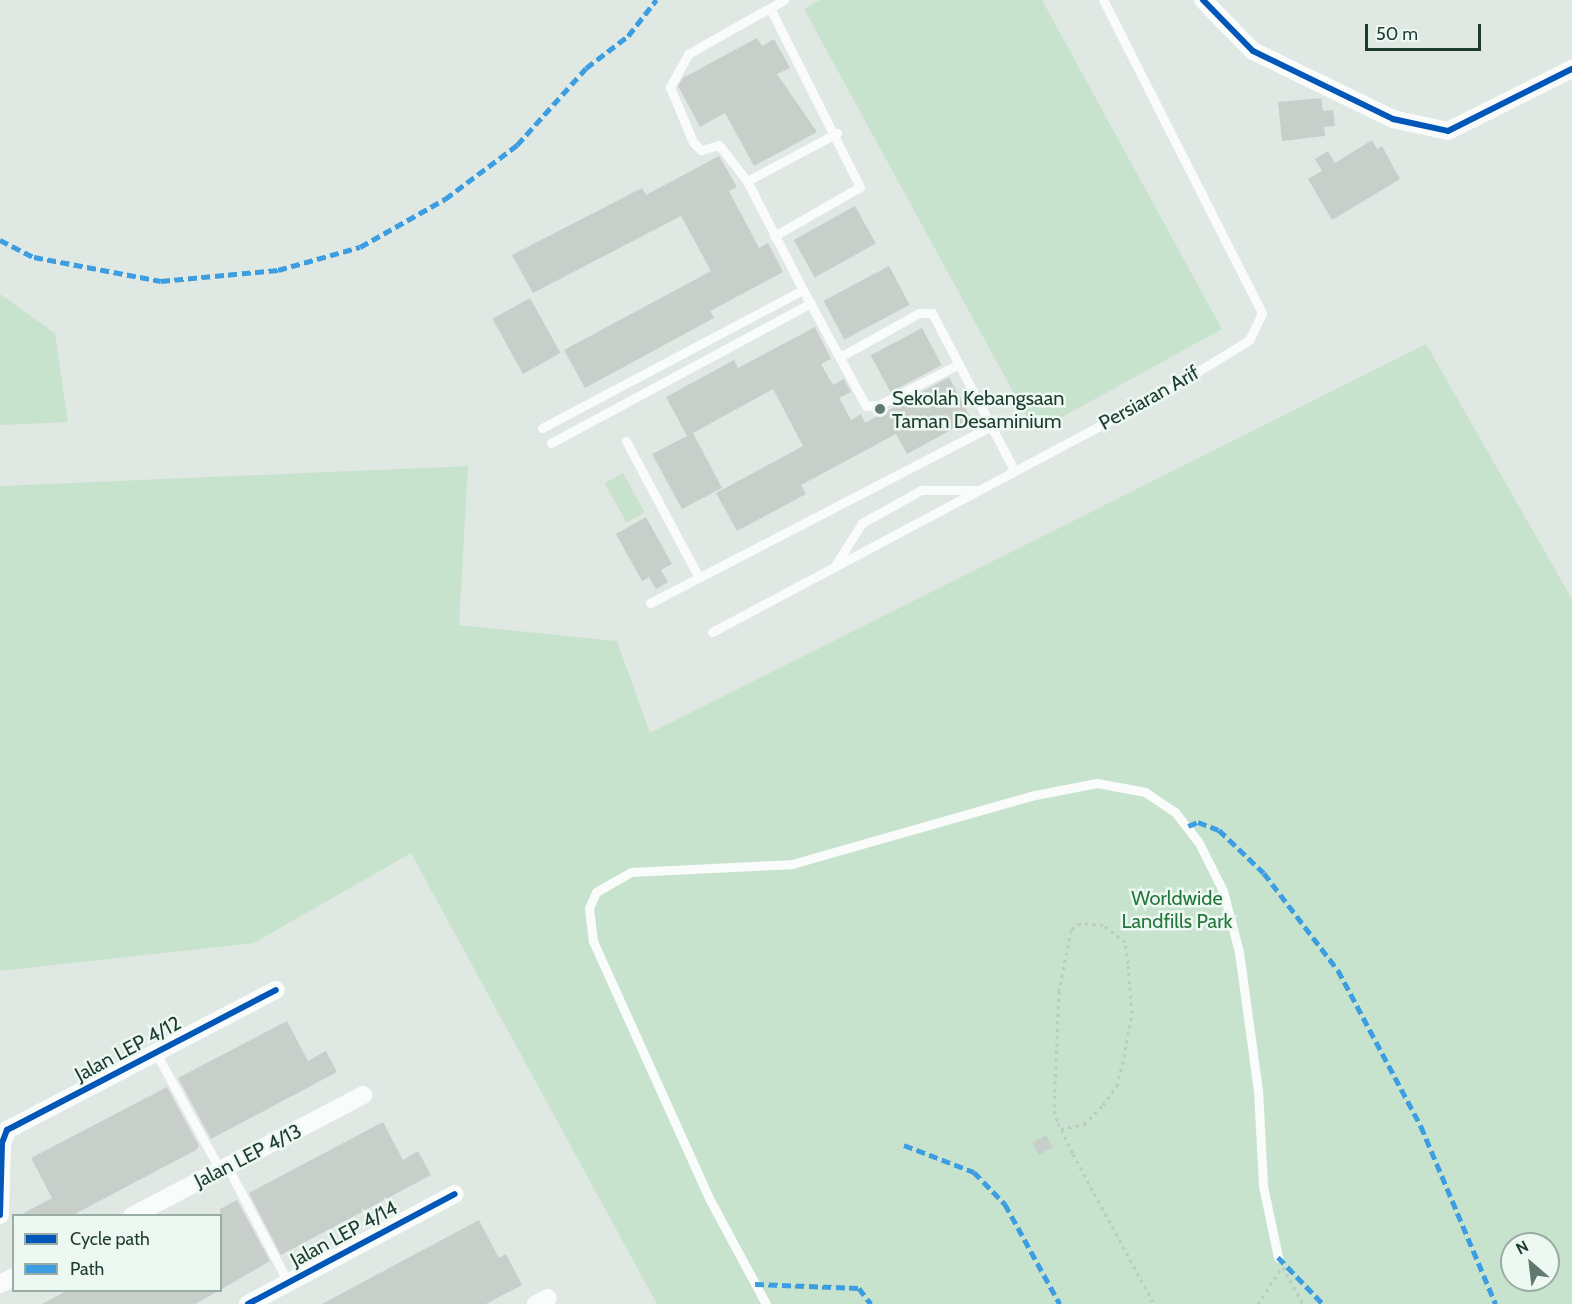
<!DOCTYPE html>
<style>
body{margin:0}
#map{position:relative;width:1572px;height:1304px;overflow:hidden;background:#e0e8e4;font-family:Cabin,sans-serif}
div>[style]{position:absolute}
.green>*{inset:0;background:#c8e3cd;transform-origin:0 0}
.building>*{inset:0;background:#c8cfcb;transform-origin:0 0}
.path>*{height:3px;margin-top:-1.5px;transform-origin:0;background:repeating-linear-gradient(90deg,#bec8c5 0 3px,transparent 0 7.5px)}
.service>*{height:9px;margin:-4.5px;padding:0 4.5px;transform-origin:4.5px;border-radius:4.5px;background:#fafcfb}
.minor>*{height:18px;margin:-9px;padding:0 9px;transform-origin:9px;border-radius:9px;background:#fafcfb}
.quiet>*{height:4.5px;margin-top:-2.25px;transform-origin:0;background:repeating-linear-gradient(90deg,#3c9ee1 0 9px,transparent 0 13.5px)}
.cycleway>*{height:6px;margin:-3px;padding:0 3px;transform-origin:3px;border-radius:3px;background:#0057b8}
.dots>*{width:16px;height:16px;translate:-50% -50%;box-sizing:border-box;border:3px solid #eef8f2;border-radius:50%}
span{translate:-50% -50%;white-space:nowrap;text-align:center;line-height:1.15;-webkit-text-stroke:5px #eef8f2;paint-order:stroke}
.poi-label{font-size:20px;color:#1d3c30}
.left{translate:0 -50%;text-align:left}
.street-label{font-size:20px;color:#1d3c30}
.park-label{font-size:20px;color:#24773b}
.legend{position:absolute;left:12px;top:1214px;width:210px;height:78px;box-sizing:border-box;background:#eef8f2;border:2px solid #9aada4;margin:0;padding:8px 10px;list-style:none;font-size:18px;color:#1d3c30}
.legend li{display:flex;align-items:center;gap:12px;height:30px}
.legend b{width:30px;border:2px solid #9aada4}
.north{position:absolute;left:1500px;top:1232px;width:60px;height:60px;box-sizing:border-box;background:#eef8f2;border:2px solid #9aada4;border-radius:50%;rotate:332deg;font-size:16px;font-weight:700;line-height:24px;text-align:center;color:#1d3c30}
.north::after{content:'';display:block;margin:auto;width:21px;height:27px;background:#61786f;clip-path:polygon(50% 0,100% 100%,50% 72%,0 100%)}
.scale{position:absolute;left:1365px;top:24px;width:116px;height:27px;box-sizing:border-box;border:3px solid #1d3c30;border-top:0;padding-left:8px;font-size:18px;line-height:21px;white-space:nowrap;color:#1d3c30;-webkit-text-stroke:4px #eef8f2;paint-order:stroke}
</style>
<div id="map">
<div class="green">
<div style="clip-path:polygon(820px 0,1042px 0,1222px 329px,1035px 432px,804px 9px)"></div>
<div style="clip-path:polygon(0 294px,55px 333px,68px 422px,0 425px)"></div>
<div style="clip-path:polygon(evenodd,1426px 344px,1572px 599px,1572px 1304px,657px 1304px,411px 853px,254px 943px,0 971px,0 486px,468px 466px,459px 625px,617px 641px,650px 733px,1426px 344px,1512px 1244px,1548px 1244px,1548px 1280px,1512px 1280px,1512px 1244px)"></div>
<div style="left:623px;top:473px;width:45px;height:21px;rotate:61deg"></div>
</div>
<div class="building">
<div style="clip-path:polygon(757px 38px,762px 46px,774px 39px,790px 68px,777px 74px,817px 132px,754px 166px,725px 113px,700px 127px,678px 86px,683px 78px)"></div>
<div style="clip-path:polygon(1321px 98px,1323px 111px,1333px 110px,1335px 126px,1324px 127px,1325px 136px,1282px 141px,1278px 102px)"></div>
<div style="clip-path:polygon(1372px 140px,1377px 149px,1382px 146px,1400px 179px,1332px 220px,1308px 179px,1322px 171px,1315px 159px,1328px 151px,1335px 163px)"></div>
<div style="clip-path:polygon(719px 156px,737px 187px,729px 191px,759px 248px,768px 243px,783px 272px,710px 311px,714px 318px,585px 388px,564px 350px,711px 271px,681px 216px,533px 293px,512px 255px,642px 188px,646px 195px)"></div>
<div style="left:855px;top:206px;width:43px;height:70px;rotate:61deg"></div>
<div style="left:889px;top:266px;width:44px;height:74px;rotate:62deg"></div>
<div style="left:530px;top:298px;width:63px;height:43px;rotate:61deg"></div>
<div style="clip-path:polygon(815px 327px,831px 359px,821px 364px,833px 385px,844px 379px,851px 392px,839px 398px,851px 420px,861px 414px,865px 423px,949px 377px,971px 419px,907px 454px,896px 434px,801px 485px,806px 494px,737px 531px,716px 493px,803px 446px,773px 389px,693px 433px,722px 488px,682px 509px,652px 454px,687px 436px,666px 397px,734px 360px,738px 368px)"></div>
<div style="left:922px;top:328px;width:42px;height:58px;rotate:62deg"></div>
<div style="clip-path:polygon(646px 517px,672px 564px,661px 570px,668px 582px,656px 589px,649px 577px,642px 581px,616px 534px)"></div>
<div style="clip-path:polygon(287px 1021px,308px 1061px,326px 1051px,337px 1072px,211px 1139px,178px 1078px)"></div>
<div style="clip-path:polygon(167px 1087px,199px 1146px,196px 1150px,73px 1215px,20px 1215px,52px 1198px,31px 1158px)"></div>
<div style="clip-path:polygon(383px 1122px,403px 1160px,418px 1151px,431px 1175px,281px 1255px,249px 1193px)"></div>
<div style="left:1046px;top:1135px;width:14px;height:16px;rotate:60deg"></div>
<div style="clip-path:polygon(237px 1200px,270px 1261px,220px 1290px,220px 1209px)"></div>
<div style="clip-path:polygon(479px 1220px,499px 1258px,506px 1254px,522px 1285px,486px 1304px,322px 1304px)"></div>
<div style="clip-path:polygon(68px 1290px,220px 1290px,195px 1304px,42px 1304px)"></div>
</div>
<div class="path">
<div style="left:1061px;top:1129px;width:24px;rotate:-12deg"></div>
<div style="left:1084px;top:1124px;width:27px;rotate:-45deg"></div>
<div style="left:1103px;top:1105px;width:24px;rotate:-54deg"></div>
<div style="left:1117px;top:1086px;width:30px;rotate:-76deg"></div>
<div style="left:1124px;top:1057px;width:45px;rotate:-79.7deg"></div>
<div style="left:1132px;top:1013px;width:50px;rotate:-94.6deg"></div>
<div style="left:1128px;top:963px;width:21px;rotate:-98deg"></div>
<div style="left:1125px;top:942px;width:28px;rotate:-142deg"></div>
<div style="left:1103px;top:925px;width:23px;rotate:-175deg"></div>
<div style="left:1080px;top:923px;width:11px;rotate:142deg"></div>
<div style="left:1071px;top:930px;width:62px;rotate:101.1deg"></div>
<div style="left:1059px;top:991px;width:120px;rotate:92.4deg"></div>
<div style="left:1054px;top:1111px;width:13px;rotate:72deg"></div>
<div style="left:1058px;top:1123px;width:34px;rotate:64deg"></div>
<div style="left:1073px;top:1154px;width:170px;rotate:61.6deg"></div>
<div style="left:1283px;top:1267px;width:42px;rotate:61.6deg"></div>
<div style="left:1258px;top:1304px;width:43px;rotate:-57.4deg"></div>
</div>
<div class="service">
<div style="left:770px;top:8px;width:200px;rotate:63.3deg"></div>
<div style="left:860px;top:187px;width:99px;rotate:150.3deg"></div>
<div style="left:747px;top:181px;width:102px;rotate:-28.1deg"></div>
<div style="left:803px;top:290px;width:132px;rotate:61.5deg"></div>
<div style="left:866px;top:406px;width:13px;rotate:-4deg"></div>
<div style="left:879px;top:405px;width:90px;rotate:-27.1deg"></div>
<div style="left:840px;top:357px;width:90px;rotate:-29.1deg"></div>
<div style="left:919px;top:313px;width:13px"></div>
<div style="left:932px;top:313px;width:177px;rotate:62.4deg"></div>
<div style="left:542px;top:428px;width:295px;rotate:-27.9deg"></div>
<div style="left:803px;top:290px;width:123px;rotate:-117.2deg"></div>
<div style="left:747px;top:181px;width:46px;rotate:-127.9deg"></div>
<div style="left:719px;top:145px;width:19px;rotate:164deg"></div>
<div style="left:701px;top:150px;width:11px;rotate:-135deg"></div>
<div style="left:693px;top:142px;width:60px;rotate:-112.7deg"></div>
<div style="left:670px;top:87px;width:38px;rotate:-61deg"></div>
<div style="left:688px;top:54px;width:110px;rotate:-29.4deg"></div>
<div style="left:626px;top:441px;width:153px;rotate:61.9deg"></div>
<div style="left:551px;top:443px;width:295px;rotate:-28.3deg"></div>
<div style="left:836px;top:564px;width:49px;rotate:-57.6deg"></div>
<div style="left:862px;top:523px;width:68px;rotate:-29.2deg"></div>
<div style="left:921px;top:490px;width:55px"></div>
<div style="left:650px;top:603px;width:384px;rotate:-27.4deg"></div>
<div style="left:712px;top:632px;width:520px;rotate:-27.99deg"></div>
<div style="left:1171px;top:388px;width:92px;rotate:-31.6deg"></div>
<div style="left:1249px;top:340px;width:30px;rotate:-64deg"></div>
<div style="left:1262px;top:313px;width:351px;rotate:-116.9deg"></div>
<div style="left:156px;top:1053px;width:133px;rotate:61.3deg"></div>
<div style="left:227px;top:1166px;width:131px;rotate:62.3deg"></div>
<div style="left:766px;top:1304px;width:120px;rotate:-118.3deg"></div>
<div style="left:709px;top:1198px;width:282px;rotate:-114.3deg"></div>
<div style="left:593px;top:941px;width:33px;rotate:-97deg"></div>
<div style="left:589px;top:908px;width:17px;rotate:-66deg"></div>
<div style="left:596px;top:892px;width:40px;rotate:-29.7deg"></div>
<div style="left:631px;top:872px;width:161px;rotate:-2.8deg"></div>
<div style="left:792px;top:864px;width:248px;rotate:-15.9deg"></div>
<div style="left:1030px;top:796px;width:68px;rotate:-11deg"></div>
<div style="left:1097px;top:783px;width:49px;rotate:10.6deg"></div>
<div style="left:1145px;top:792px;width:36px;rotate:34deg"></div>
<div style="left:1175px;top:812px;width:37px;rotate:52deg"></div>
<div style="left:1198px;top:841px;width:56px;rotate:63.4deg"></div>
<div style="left:1223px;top:891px;width:63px;rotate:75.3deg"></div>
<div style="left:1239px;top:952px;width:139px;rotate:82.2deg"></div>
<div style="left:1258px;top:1090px;width:96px;rotate:87deg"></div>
<div style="left:1263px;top:1186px;width:73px;rotate:78.1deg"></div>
</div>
<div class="minor">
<div style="left:1203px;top:0;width:71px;rotate:45.6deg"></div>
<div style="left:1253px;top:51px;width:156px;rotate:25.9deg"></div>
<div style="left:1393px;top:119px;width:56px;rotate:12.3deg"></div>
<div style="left:1448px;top:131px;width:139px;rotate:-26.6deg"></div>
<div style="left:0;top:1215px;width:72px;rotate:-88.4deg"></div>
<div style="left:2px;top:1143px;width:14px;rotate:-69deg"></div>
<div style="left:7px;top:1130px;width:303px;rotate:-27.5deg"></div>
<div style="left:132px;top:1216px;width:261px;rotate:-27.6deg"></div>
<div style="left:0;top:1284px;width:16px;rotate:-27deg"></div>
<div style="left:248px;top:1304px;width:234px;rotate:-28deg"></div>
<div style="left:536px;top:1304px;width:13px;rotate:-27deg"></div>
</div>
<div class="quiet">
<div style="left:0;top:240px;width:38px;rotate:27deg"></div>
<div style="left:34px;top:257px;width:129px;rotate:10.7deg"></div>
<div style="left:161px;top:281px;width:118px;rotate:-5.4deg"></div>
<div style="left:278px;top:270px;width:85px;rotate:-15.7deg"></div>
<div style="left:360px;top:247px;width:98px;rotate:-29.5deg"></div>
<div style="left:445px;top:199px;width:90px;rotate:-36.9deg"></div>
<div style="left:517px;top:145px;width:103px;rotate:-48.1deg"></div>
<div style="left:586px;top:68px;width:53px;rotate:-37.3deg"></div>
<div style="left:628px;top:36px;width:46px;rotate:-52.1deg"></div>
<div style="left:1188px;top:826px;width:11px;rotate:-22deg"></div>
<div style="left:1198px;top:822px;width:22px;rotate:21deg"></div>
<div style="left:1219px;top:830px;width:62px;rotate:43.7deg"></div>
<div style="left:1264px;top:873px;width:122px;rotate:52.7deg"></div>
<div style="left:1338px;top:970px;width:177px;rotate:62deg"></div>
<div style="left:1421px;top:1126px;width:193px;rotate:67.2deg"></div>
<div style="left:904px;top:1145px;width:75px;rotate:21.1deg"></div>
<div style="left:974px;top:1172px;width:45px;rotate:45.9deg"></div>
<div style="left:1005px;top:1204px;width:114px;rotate:61.2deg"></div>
<div style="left:1278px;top:1257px;width:65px;rotate:46.2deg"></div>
<div style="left:755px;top:1284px;width:104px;rotate:2.2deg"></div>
<div style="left:859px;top:1288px;width:20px;rotate:53deg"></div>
</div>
<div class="cycleway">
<div style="left:1203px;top:0;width:71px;rotate:45.6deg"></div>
<div style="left:1253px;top:51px;width:156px;rotate:25.9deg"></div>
<div style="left:1393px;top:119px;width:56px;rotate:12.3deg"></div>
<div style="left:1448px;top:131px;width:139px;rotate:-26.6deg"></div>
<div style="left:0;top:1215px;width:72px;rotate:-88.4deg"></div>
<div style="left:2px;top:1143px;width:14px;rotate:-69deg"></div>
<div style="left:7px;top:1130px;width:303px;rotate:-27.5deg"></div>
<div style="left:248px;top:1304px;width:234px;rotate:-28deg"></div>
</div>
<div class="dots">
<div style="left:880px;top:409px;background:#61786f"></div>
</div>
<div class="poi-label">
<span class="left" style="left:892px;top:410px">Sekolah Kebangsaan<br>Taman Desaminium</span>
</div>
<div class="street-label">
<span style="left:1149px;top:398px;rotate:-29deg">Persiaran Arif</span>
<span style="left:128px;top:1049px;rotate:-28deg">Jalan LEP 4/12</span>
<span style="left:248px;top:1156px;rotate:-27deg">Jalan LEP 4/13</span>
<span style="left:344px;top:1234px;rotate:-28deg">Jalan LEP 4/14</span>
</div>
<div class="park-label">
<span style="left:1177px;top:910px">Worldwide<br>Landfills Park</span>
</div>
<ul class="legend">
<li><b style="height:8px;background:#0057b8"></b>Cycle path</li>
<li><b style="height:8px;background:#3c9ee1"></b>Path</li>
</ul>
<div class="north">N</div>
<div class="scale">50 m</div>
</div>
